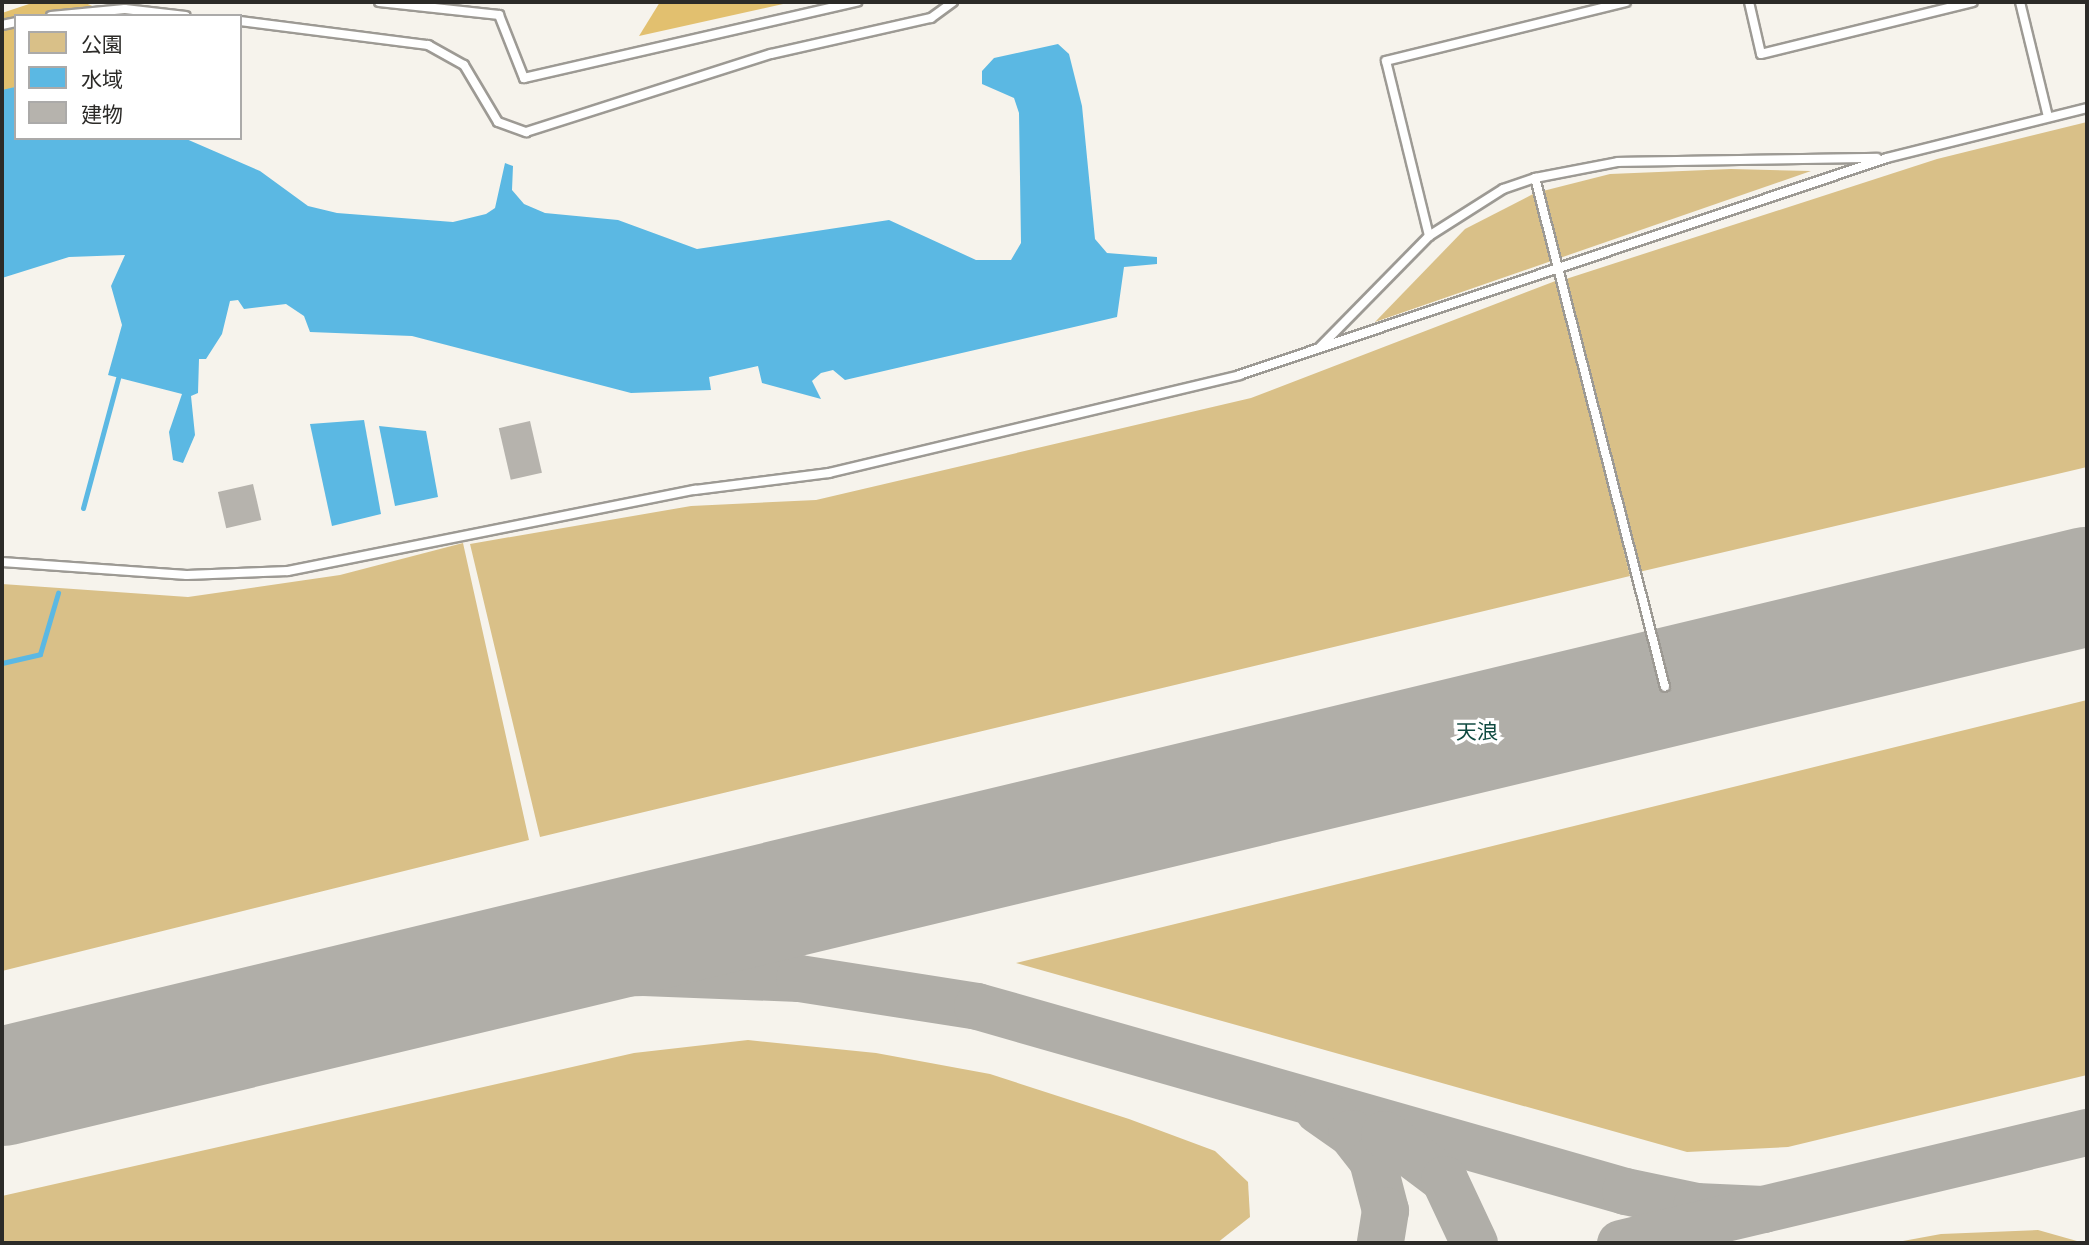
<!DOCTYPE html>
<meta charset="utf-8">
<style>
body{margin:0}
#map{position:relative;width:2089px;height:1245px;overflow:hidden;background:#f6f3ec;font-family:Arial,"Noto Sans JP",sans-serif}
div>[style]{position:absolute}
.green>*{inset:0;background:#d9c088}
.forest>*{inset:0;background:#e2c06f}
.water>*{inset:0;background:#5bb8e3}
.stream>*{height:5px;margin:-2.5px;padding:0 2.5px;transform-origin:2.5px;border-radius:2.5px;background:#5bb8e3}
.taxiway>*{height:47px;margin:-23.5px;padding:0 23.5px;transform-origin:23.5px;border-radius:23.5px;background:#b0aea8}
.runway>*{height:119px;margin:-59.5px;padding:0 59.5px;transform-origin:59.5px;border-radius:59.5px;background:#b0aea8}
.building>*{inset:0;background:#b6b3ad;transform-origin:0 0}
.roads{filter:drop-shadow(2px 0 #9d9a94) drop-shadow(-2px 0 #9d9a94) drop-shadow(0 2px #9d9a94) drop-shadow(0 -2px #9d9a94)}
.lane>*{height:8px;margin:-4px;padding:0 4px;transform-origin:4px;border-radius:4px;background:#fff}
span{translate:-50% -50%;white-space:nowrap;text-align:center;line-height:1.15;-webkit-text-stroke:7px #fff;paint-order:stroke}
.quarter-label{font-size:21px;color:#104b42}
.frame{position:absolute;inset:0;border:4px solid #2c2b28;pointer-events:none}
.legend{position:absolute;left:14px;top:14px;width:228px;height:126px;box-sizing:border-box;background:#fff;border:2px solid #abaaa9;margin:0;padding:9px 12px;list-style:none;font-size:21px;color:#2c2b28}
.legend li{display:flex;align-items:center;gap:14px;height:35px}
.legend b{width:35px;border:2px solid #abaaa9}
</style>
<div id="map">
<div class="green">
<div style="clip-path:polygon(2087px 122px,2087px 467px,1639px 572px,1566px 279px,1937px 159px)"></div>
<div style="clip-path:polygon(1731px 169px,1811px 171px,1375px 322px,1465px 229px,1535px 193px,1610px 174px)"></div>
<div style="clip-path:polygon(1558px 280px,1630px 576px,540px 837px,470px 544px,691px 506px,816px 500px,1251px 398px)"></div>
<div style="clip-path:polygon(463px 543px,529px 840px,2px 971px,2px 584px,188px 597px,340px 575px)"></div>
<div style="clip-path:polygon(2087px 700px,2087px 1075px,1788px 1147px,1687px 1152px,1016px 963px)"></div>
<div style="clip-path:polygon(748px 1040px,876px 1053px,990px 1074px,1129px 1119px,1215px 1151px,1248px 1182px,1250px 1217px,1217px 1243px,2px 1243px,2px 1196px,634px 1053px)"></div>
<div style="clip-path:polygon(2038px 1230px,2084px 1243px,1892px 1243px,1941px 1234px)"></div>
</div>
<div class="forest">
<div style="clip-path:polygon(35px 2px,83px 2px,116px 16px,16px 16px,16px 87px,2px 91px,2px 13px)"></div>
<div style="clip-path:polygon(660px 2px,792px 2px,639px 36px)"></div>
</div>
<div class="water">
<div style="clip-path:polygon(1058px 44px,1069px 54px,1082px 106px,1095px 239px,1107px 253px,1157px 257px,1157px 264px,1124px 267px,1117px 317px,845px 380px,833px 370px,821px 373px,812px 381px,821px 399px,762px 383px,758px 366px,709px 377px,711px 390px,631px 393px,412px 336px,310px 332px,304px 316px,286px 304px,244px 309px,238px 300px,230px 301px,222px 334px,206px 359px,199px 359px,198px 393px,191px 396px,195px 435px,183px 463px,173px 460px,169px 432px,182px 394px,108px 375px,122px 325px,111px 286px,125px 255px,69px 257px,2px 278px,2px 90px,15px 87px,16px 138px,184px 138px,260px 171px,308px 206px,337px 213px,453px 222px,486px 214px,495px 208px,505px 163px,513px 166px,512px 190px,524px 204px,545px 213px,618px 220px,697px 249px,889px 220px,976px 260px,1011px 260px,1021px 243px,1019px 113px,1014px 98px,982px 84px,982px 71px,994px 58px)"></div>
<div style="clip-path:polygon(364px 420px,381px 514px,332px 526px,310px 424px)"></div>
<div style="clip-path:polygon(379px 426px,426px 431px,438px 497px,395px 506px)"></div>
</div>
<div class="stream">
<div style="left:83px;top:508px;width:135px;rotate:-74.9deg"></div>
<div style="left:2px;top:663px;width:39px;rotate:-13deg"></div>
<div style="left:40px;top:654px;width:64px;rotate:-73.6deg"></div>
</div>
<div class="taxiway">
<div style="left:457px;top:977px;width:186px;rotate:-1.5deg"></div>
<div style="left:643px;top:972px;width:156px;rotate:2.2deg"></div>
<div style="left:799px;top:978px;width:180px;rotate:8.9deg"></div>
<div style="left:977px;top:1006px;width:674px;rotate:15.93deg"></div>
<div style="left:1625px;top:1191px;width:73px;rotate:11.9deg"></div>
<div style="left:1696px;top:1206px;width:67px;rotate:2.6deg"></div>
<div style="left:1318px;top:1110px;width:40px;rotate:34.9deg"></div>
<div style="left:1351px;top:1133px;width:34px;rotate:52deg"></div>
<div style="left:1372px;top:1160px;width:52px;rotate:75.4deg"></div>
<div style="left:1385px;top:1210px;width:33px;rotate:99deg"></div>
<div style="left:1384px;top:1134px;width:75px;rotate:36.9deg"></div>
<div style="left:1444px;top:1179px;width:71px;rotate:64.9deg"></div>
<div style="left:1620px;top:1243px;width:480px;rotate:-13.4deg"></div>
</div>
<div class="runway">
<div style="left:2px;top:1086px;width:2144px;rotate:-13.49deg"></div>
</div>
<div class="building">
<div style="left:530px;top:421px;width:53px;height:32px;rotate:77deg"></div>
<div style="left:253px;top:484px;width:37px;height:36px;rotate:77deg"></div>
</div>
<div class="roads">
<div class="lane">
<div style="left:379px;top:2px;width:121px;rotate:6.2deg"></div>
<div style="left:499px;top:15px;width:68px;rotate:68.4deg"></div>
<div style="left:524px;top:78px;width:342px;rotate:-12.9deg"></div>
<div style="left:1749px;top:2px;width:53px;rotate:77deg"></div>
<div style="left:1761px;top:54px;width:218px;rotate:-13.8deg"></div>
<div style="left:2020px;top:2px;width:118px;rotate:76.3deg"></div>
<div style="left:51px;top:16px;width:74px;rotate:-5.4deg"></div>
<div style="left:125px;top:9px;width:61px;rotate:6.5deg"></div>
<div style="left:240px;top:21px;width:190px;rotate:7.3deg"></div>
<div style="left:428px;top:45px;width:41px;rotate:29.1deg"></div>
<div style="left:464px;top:65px;width:66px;rotate:59.2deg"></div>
<div style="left:498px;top:122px;width:30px;rotate:20deg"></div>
<div style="left:526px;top:132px;width:257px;rotate:-17.7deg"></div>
<div style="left:771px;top:54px;width:164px;rotate:-12.7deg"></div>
<div style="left:931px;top:18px;width:27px;rotate:-36deg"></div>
<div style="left:2px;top:25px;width:14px;rotate:-12deg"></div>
<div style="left:1535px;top:178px;width:525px;rotate:75.67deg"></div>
<div style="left:1429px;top:236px;width:180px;rotate:-103.8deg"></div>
<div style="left:1386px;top:61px;width:247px;rotate:-13.8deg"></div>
<div style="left:1320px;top:347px;width:156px;rotate:-45.5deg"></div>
<div style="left:1429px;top:236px;width:88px;rotate:-32.4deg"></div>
<div style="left:1503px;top:189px;width:34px;rotate:-19deg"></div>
<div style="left:1535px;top:178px;width:85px;rotate:-10.9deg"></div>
<div style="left:1618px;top:162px;width:259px;rotate:-0.9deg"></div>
<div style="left:2px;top:562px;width:185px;rotate:4deg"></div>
<div style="left:187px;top:575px;width:101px;rotate:-2.3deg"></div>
<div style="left:288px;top:571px;width:415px;rotate:-11.3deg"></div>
<div style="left:695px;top:490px;width:135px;rotate:-7.2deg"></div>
<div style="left:829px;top:473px;width:422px;rotate:-13.4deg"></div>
<div style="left:1239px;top:375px;width:683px;rotate:-18.51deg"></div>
<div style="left:1887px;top:158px;width:206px;rotate:-14deg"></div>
</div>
</div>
<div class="quarter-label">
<span style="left:1477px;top:732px">天浪</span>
</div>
<div class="frame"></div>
<ul class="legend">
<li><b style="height:19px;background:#d9c088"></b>公園</li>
<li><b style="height:19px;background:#5bb8e3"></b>水域</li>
<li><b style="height:19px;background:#b6b3ad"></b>建物</li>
</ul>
</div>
